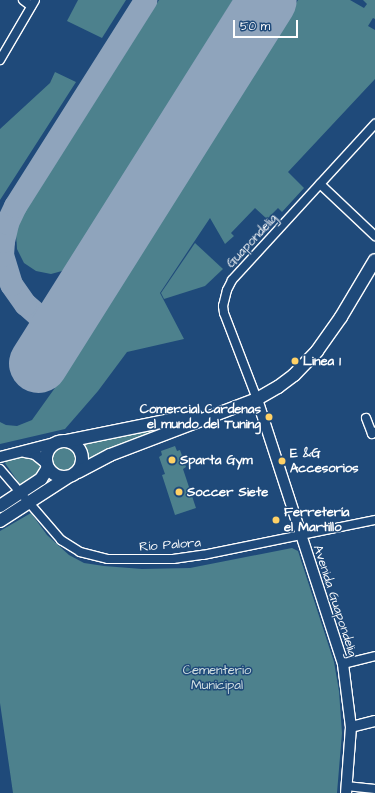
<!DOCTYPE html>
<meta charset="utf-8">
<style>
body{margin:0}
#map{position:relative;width:375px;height:793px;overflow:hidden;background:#1f4a7a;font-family:"Architects Daughter",sans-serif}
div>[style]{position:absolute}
.green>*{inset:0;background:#4d818d}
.round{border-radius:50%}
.taxiway>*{height:23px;margin:-11.5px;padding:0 11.5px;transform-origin:11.5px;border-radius:11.5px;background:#8fa4bc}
.runway>*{height:59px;margin:-29.5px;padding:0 29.5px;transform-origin:29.5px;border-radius:29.5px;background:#8fa4bc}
.roads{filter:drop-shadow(1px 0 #fff) drop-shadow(-1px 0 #fff) drop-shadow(0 1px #fff) drop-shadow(0 -1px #fff)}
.minor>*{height:8px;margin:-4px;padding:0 4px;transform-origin:4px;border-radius:4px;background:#1f4a7a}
.tertiary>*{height:10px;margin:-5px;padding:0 5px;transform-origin:5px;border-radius:5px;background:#1f4a7a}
.secondary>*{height:12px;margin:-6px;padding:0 6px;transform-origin:6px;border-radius:6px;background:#1f4a7a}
.secondary>.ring{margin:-6px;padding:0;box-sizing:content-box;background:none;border:12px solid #1f4a7a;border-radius:50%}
.dots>*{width:11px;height:11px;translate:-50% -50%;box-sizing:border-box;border:2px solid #1f4a7a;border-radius:50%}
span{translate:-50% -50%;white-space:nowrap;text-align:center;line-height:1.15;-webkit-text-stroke:3px #1f4a7a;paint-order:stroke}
.street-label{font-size:13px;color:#fff}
.poi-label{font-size:13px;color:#fff;font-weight:700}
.left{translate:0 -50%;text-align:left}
.right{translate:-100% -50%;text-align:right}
.park-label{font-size:13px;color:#d2e0e2}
.scale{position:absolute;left:233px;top:20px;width:65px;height:18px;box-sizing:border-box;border:2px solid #fff;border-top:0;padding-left:5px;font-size:12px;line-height:14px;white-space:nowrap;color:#fff;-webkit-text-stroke:3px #1f4a7a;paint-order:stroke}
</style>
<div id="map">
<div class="green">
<div style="clip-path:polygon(78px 0,126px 0,102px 38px,67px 21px)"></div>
<div style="clip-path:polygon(159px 0,233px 0,69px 263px,62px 271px,51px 274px,36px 271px,24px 263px,17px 249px,16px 234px,21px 218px)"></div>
<div style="clip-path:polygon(298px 0,350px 0,364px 8px,367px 4px,363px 0,375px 0,375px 19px,373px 18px,368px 26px,375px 30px,375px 79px,288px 172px,304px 188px,282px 212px,278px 208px,267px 219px,255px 208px,231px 233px,234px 236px,225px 244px,210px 218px,160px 293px,184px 339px,127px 352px,98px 391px,65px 429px,0 444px,0 422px,6px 425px,17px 426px,32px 420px,57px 385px)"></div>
<div style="clip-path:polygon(55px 72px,76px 82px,0 200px,0 129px,50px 83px)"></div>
<div style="clip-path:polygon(195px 243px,223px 269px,205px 286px,164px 299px,161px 293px)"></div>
<div style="clip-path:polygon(201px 417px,87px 463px,80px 442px)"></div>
<div class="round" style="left:50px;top:445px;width:28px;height:28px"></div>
<div style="clip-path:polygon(175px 446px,177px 451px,180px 450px,186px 467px,183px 469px,196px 508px,175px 515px,162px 475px,165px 474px,159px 457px,162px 455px,161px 451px)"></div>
<div style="clip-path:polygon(29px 455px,41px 465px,42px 471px,21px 486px,5px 463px,7px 460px)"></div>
<div style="clip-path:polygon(31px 513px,47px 535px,69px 555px,84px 563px,104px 566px,142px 569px,190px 568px,292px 548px,298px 551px,334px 662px,339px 691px,342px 733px,337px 793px,13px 793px,0 703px,0 531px)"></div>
</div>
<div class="taxiway">
<div style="left:61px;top:328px;width:25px;rotate:-151deg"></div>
<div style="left:39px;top:316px;width:18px;rotate:-139deg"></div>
<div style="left:25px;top:304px;width:24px;rotate:-125deg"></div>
<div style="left:11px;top:284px;width:30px;rotate:-107deg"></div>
<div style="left:2px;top:255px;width:14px;rotate:-86deg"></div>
<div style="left:3px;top:241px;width:18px;rotate:-77deg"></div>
<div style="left:7px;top:223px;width:19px;rotate:-65deg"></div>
<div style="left:15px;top:206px;width:244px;rotate:-57.7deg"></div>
</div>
<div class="runway">
<div style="left:38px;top:363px;width:429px;rotate:-57.8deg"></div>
</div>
<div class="roads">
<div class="minor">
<div style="left:23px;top:0;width:10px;rotate:37deg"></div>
<div style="left:0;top:60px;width:69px;rotate:-59.7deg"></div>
<div style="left:320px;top:184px;width:76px;rotate:43.4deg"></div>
<div style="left:257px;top:399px;width:92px;rotate:-111deg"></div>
<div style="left:224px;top:313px;width:7px;rotate:-98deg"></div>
<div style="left:223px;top:306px;width:16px;rotate:-76deg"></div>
<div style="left:227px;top:290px;width:11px;rotate:-63deg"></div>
<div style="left:232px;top:280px;width:212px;rotate:-47.5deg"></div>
<div style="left:366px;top:418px;width:17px;rotate:69deg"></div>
<div style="left:372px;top:434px;width:4px;rotate:-34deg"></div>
<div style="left:0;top:469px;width:94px;rotate:49.3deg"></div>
<div style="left:61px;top:540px;width:22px;rotate:32deg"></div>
<div style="left:80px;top:552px;width:29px;rotate:14deg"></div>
<div style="left:108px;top:559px;width:65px"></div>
<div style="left:173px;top:559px;width:30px;rotate:-8deg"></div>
<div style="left:203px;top:555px;width:176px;rotate:-11.5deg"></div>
<div style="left:343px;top:664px;width:33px;rotate:-14deg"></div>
<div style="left:346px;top:786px;width:29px;rotate:6deg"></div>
</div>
<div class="tertiary">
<div style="left:257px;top:399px;width:279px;rotate:72deg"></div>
<div style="left:343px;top:664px;width:64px;rotate:82.8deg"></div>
<div style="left:351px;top:727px;width:66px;rotate:94.3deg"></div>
<div style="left:25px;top:452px;width:10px;rotate:11deg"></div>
<div style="left:35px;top:454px;width:14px;rotate:39deg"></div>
<div style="left:0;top:457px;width:57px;rotate:-14.3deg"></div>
<div style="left:351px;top:727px;width:25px;rotate:-14deg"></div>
</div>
<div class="secondary">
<div class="ring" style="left:46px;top:441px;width:24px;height:24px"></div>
<div style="left:67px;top:441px;width:131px;rotate:-11.5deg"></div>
<div style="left:78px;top:472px;width:36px;rotate:-28deg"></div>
<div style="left:110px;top:455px;width:157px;rotate:-20.9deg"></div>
<div style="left:257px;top:399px;width:24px;rotate:-30deg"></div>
<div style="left:278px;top:387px;width:20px;rotate:-37deg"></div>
<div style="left:294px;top:375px;width:33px;rotate:-46deg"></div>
<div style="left:317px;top:351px;width:42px;rotate:-54.8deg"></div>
<div style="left:341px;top:317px;width:66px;rotate:-59.2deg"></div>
<div style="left:0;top:506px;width:49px;rotate:-33.4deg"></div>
<div style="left:41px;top:479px;width:13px;rotate:-58deg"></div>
<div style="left:0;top:521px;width:81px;rotate:-32.9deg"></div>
</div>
</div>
<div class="dots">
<div style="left:295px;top:361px;background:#ffd166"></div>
<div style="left:269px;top:417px;background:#ffd166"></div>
<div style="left:172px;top:460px;background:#ffd166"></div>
<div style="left:282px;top:461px;background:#ffd166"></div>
<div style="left:179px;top:492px;background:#ffd166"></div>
<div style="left:276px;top:520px;background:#ffd166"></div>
</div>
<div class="street-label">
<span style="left:252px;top:241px;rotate:-47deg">Guapondelig</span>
<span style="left:170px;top:545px;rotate:-4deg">Río Palora</span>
<span style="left:335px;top:601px;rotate:72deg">Avenida Guapondelig</span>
</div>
<div class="poi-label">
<span class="left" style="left:303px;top:361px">Linea 1</span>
<span class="right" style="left:261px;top:417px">Comercial Cardenas<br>el mundo del Tuning</span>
<span class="left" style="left:290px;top:461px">E &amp;G<br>Accesorios</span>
<span class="left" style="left:180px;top:460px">Sparta Gym</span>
<span class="left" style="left:187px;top:492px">Soccer Siete</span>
<span class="left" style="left:284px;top:520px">Ferretería<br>el Martillo</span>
</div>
<div class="park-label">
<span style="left:217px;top:678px">Cementerio<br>Municipal</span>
</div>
<div class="scale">50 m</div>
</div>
